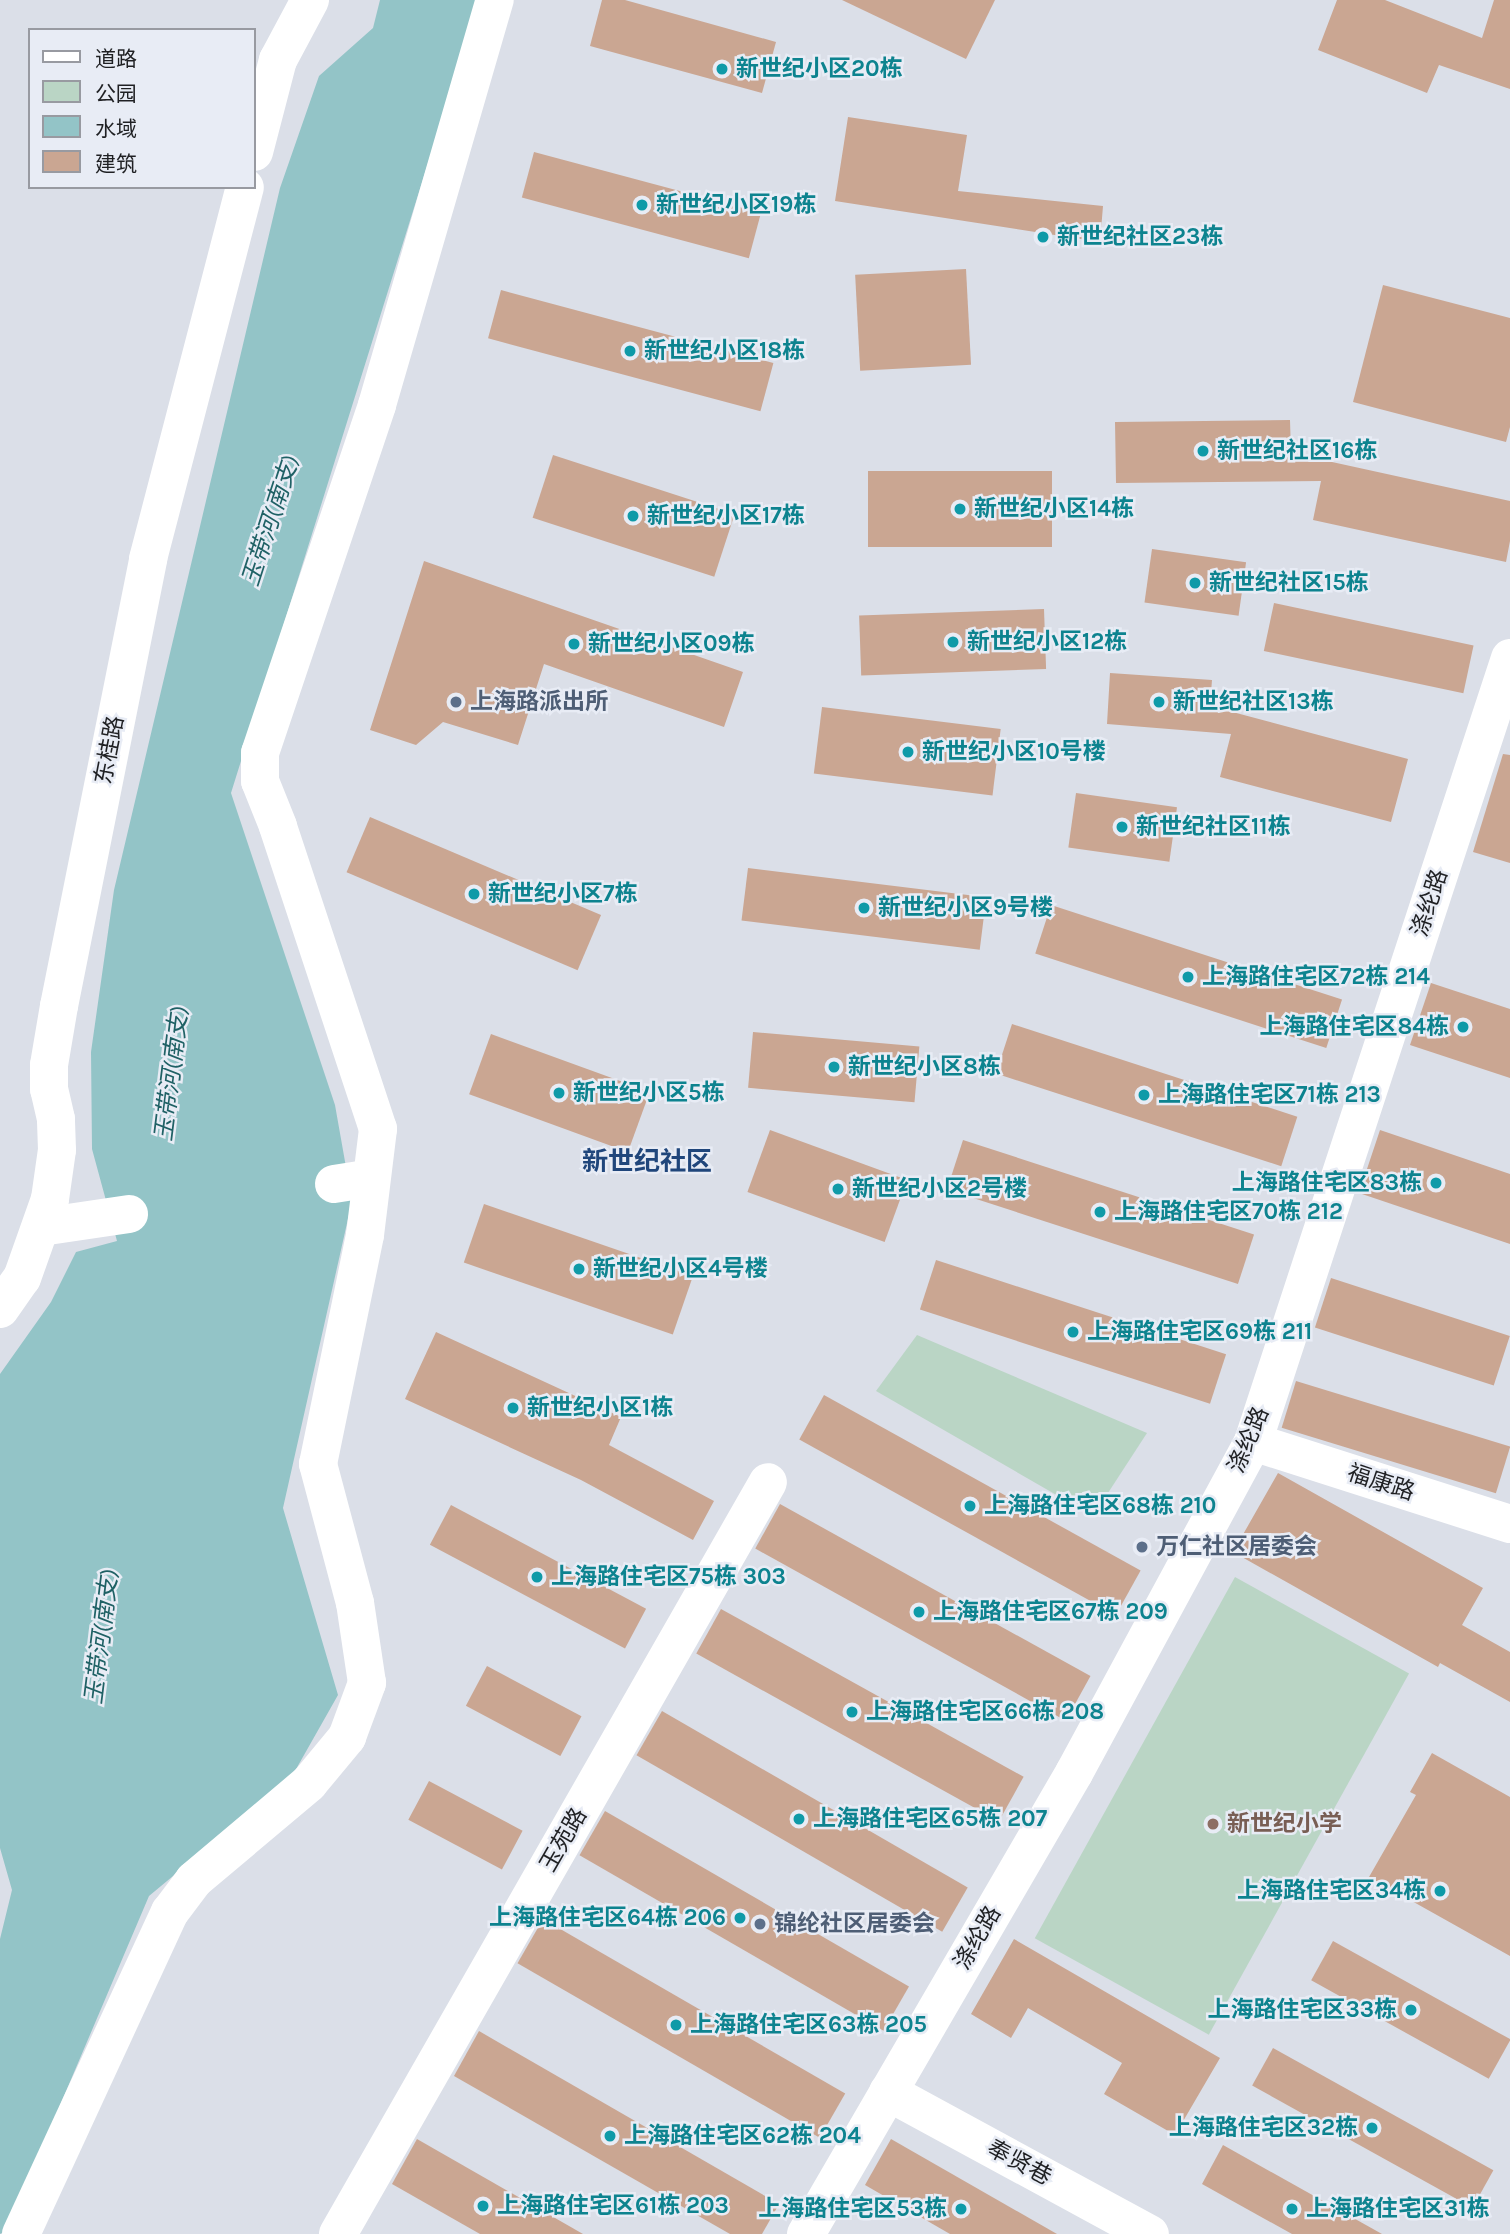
<!DOCTYPE html>
<meta charset="utf-8">
<style>
body{margin:0}
#map{position:relative;width:1510px;height:2234px;overflow:hidden;background:#dbdfe8;font-family:Karla,"Noto Sans SC",sans-serif}
div>[style]{position:absolute}
.green>*{inset:0;background:#bad5c5;transform-origin:0 0}
.water>*{inset:0;background:#93c4c7}
.building>*{inset:0;background:#caa692;transform-origin:0 0}
.minor>*{height:38px;margin:-19px;padding:0 19px;transform-origin:19px;border-radius:19px;background:#fff}
.dots>*{width:19px;height:19px;translate:-50% -50%;box-sizing:border-box;border:4px solid #e8ecf5;border-radius:50%}
span{translate:-50% -50%;white-space:nowrap;text-align:center;line-height:1.15;-webkit-text-stroke:5px #e8ecf5;paint-order:stroke}
.culture-label{font-size:23px;color:#0d838f;font-weight:700}
.left{translate:0 -50%;text-align:left}
.right{translate:-100% -50%;text-align:right}
.service-label{font-size:23px;color:#4e5e75;font-weight:700}
.street-label{font-size:23px;color:#1f2023}
.education-label{font-size:23px;color:#785e54;font-weight:700}
.water-label{font-size:24px;color:#1f6165;font-style:italic}
.quarter-label{font-size:26px;color:#20467b;font-weight:700}
.legend{position:absolute;left:28px;top:28px;width:228px;height:161px;box-sizing:border-box;background:#e8ecf5;border:2px solid #989aa1;margin:0;padding:9px 12px;list-style:none;font-size:21px;color:#1f2023}
.legend li{display:flex;align-items:center;gap:14px;height:35px}
.legend b{width:35px;border:2px solid #989aa1}
</style>
<div id="map">
<div class="green">
<div style="clip-path:polygon(917px 1335px,1147px 1433px,1093px 1516px,876px 1391px)"></div>
<div style="left:1235px;top:1577px;width:199px;height:413px;rotate:29deg"></div>
</div>
<div class="water">
<div style="clip-path:polygon(380px 0,479px 0,231px 793px,335px 1105px,352px 1201px,283px 1508px,338px 1695px,291px 1778px,149px 1896px,7px 2230px,0 2234px,0 1939px,12px 1890px,0 1848px,0 1374px,51px 1302px,76px 1252px,117px 1241px,92px 1149px,91px 1052px,114px 890px,280px 188px,319px 76px,373px 28px)"></div>
</div>
<div class="building">
<div style="clip-path:polygon(602px 0,625px 0,776px 42px,762px 93px,590px 46px)"></div>
<div style="clip-path:polygon(842px 0,995px 0,966px 59px)"></div>
<div style="clip-path:polygon(1337px 0,1385px 0,1482px 38px,1494px 0,1510px 0,1510px 89px,1439px 65px,1427px 93px,1318px 50px)"></div>
<div style="clip-path:polygon(848px 117px,967px 135px,958px 191px,1103px 206px,1100px 242px,835px 201px)"></div>
<div style="left:534px;top:152px;width:235px;height:47px;rotate:15deg"></div>
<div style="left:966px;top:269px;width:96px;height:111px;rotate:87deg"></div>
<div style="clip-path:polygon(1383px 285px,1510px 318px,1510px 427px,1506px 442px,1353px 402px)"></div>
<div style="left:501px;top:290px;width:282px;height:50px;rotate:15deg"></div>
<div style="clip-path:polygon(1290px 420px,1291px 453px,1510px 501px,1510px 541px,1506px 562px,1313px 520px,1321px 481px,1116px 483px,1115px 422px)"></div>
<div style="left:553px;top:455px;width:191px;height:66px;rotate:18deg"></div>
<div style="left:868px;top:471px;width:184px;height:76px"></div>
<div style="left:1152px;top:549px;width:95px;height:54px;rotate:8deg"></div>
<div style="clip-path:polygon(424px 561px,743px 672px,724px 727px,544px 664px,518px 745px,443px 722px,416px 745px,370px 730px)"></div>
<div style="left:1274px;top:603px;width:204px;height:49px;rotate:12deg"></div>
<div style="left:1044px;top:609px;width:60px;height:185px;rotate:88deg"></div>
<div style="clip-path:polygon(1110px 673px,1212px 680px,1210px 706px,1408px 759px,1391px 822px,1220px 777px,1231px 734px,1107px 724px)"></div>
<div style="left:822px;top:707px;width:180px;height:67px;rotate:7deg"></div>
<div style="clip-path:polygon(1503px 754px,1510px 755px,1510px 863px,1473px 852px)"></div>
<div style="left:1076px;top:793px;width:102px;height:55px;rotate:8deg"></div>
<div style="left:370px;top:817px;width:251px;height:60px;rotate:23deg"></div>
<div style="left:748px;top:868px;width:240px;height:53px;rotate:7deg"></div>
<div style="left:1051px;top:905px;width:306px;height:51px;rotate:18deg"></div>
<div style="clip-path:polygon(1431px 983px,1510px 1009px,1510px 1078px,1410px 1045px)"></div>
<div style="left:1012px;top:1024px;width:300px;height:52px;rotate:18deg"></div>
<div style="left:753px;top:1032px;width:167px;height:56px;rotate:5deg"></div>
<div style="left:491px;top:1034px;width:169px;height:64px;rotate:20deg"></div>
<div style="left:770px;top:1130px;width:146px;height:66px;rotate:20deg"></div>
<div style="clip-path:polygon(1380px 1130px,1510px 1174px,1510px 1244px,1359px 1193px)"></div>
<div style="left:963px;top:1140px;width:306px;height:52px;rotate:18deg"></div>
<div style="left:484px;top:1204px;width:221px;height:62px;rotate:19deg"></div>
<div style="left:936px;top:1260px;width:305px;height:52px;rotate:18deg"></div>
<div style="left:1331px;top:1278px;width:188px;height:52px;rotate:18deg"></div>
<div style="clip-path:polygon(436px 1332px,621px 1417px,609px 1445px,714px 1501px,693px 1540px,581px 1480px,405px 1399px)"></div>
<div style="left:1296px;top:1381px;width:224px;height:49px;rotate:17deg"></div>
<div style="left:824px;top:1395px;width:362px;height:51px;rotate:29deg"></div>
<div style="clip-path:polygon(1278px 1473px,1483px 1588px,1462px 1625px,1510px 1652px,1510px 1702px,1440px 1663px,1438px 1667px,1233px 1552px)"></div>
<div style="left:780px;top:1504px;width:355px;height:51px;rotate:29deg"></div>
<div style="left:451px;top:1505px;width:221px;height:45px;rotate:28deg"></div>
<div style="left:721px;top:1609px;width:346px;height:51px;rotate:29deg"></div>
<div style="left:487px;top:1666px;width:107px;height:45px;rotate:28deg"></div>
<div style="left:662px;top:1711px;width:353px;height:51px;rotate:30deg"></div>
<div style="clip-path:polygon(1432px 1753px,1510px 1797px,1510px 1956px,1369px 1877px,1416px 1795px,1410px 1792px)"></div>
<div style="left:429px;top:1781px;width:106px;height:44px;rotate:28deg"></div>
<div style="left:605px;top:1811px;width:351px;height:51px;rotate:30deg"></div>
<div style="left:543px;top:1919px;width:349px;height:51px;rotate:30deg"></div>
<div style="clip-path:polygon(1014px 1939px,1220px 2058px,1175px 2135px,1104px 2094px,1122px 2063px,1028px 2008px,1011px 2038px,971px 2014px)"></div>
<div style="left:1333px;top:1941px;width:203px;height:45px;rotate:29deg"></div>
<div style="clip-path:polygon(479px 2031px,779px 2204px,762px 2234px,730px 2234px,454px 2076px)"></div>
<div style="left:1273px;top:2048px;width:252px;height:43px;rotate:29deg"></div>
<div style="clip-path:polygon(417px 2139px,583px 2234px,480px 2234px,392px 2184px)"></div>
<div style="clip-path:polygon(891px 2139px,1057px 2234px,950px 2234px,865px 2185px)"></div>
<div style="clip-path:polygon(1223px 2145px,1382px 2234px,1292px 2234px,1202px 2184px)"></div>
</div>
<div class="minor">
<div style="left:254px;top:152px;width:95px;rotate:-75.4deg"></div>
<div style="left:278px;top:60px;width:68px;rotate:-61.9deg"></div>
<div style="left:334px;top:1184px;width:37px;rotate:-9deg"></div>
<div style="left:41px;top:1227px;width:89px;rotate:-8.4deg"></div>
<div style="left:0;top:1309px;width:38px;rotate:-55deg"></div>
<div style="left:22px;top:1278px;width:84px;rotate:-70.5deg"></div>
<div style="left:50px;top:1199px;width:49px;rotate:-81.9deg"></div>
<div style="left:57px;top:1150px;width:31px;rotate:-92deg"></div>
<div style="left:56px;top:1119px;width:31px;rotate:-103deg"></div>
<div style="left:49px;top:1089px;width:24px;rotate:-90deg"></div>
<div style="left:49px;top:1065px;width:60px;rotate:-80.4deg"></div>
<div style="left:59px;top:1006px;width:456px;rotate:-78.7deg"></div>
<div style="left:148px;top:559px;width:384px;rotate:-75.4deg"></div>
<div style="left:1253px;top:1442px;width:270px;rotate:17.7deg"></div>
<div style="left:888px;top:2092px;width:298px;rotate:28.5deg"></div>
<div style="left:21px;top:2234px;width:355px;rotate:-65.2deg"></div>
<div style="left:170px;top:1912px;width:40px;rotate:-53deg"></div>
<div style="left:194px;top:1880px;width:150px;rotate:-40.1deg"></div>
<div style="left:309px;top:1783px;width:60px;rotate:-50.4deg"></div>
<div style="left:347px;top:1737px;width:58px;rotate:-69.7deg"></div>
<div style="left:367px;top:1683px;width:81px;rotate:-98.5deg"></div>
<div style="left:355px;top:1603px;width:144px;rotate:-104.9deg"></div>
<div style="left:318px;top:1464px;width:234px;rotate:-78.4deg"></div>
<div style="left:365px;top:1235px;width:107px;rotate:-83deg"></div>
<div style="left:378px;top:1129px;width:319px;rotate:-108.3deg"></div>
<div style="left:278px;top:826px;width:48px;rotate:-111.8deg"></div>
<div style="left:260px;top:781px;width:28px;rotate:-90deg"></div>
<div style="left:260px;top:753px;width:367px;rotate:-71.4deg"></div>
<div style="left:377px;top:405px;width:422px;rotate:-73.8deg"></div>
<div style="left:338px;top:2234px;width:866px;rotate:-60.24deg"></div>
<div style="left:806px;top:2234px;width:533px;rotate:-59.83deg"></div>
<div style="left:1074px;top:1773px;width:376px;rotate:-61.6deg"></div>
<div style="left:1253px;top:1442px;width:825px;rotate:-71.85deg"></div>
</div>
<div class="dots">
<div style="left:722px;top:69px;background:#0f9aa8"></div>
<div style="left:642px;top:205px;background:#0f9aa8"></div>
<div style="left:1043px;top:237px;background:#0f9aa8"></div>
<div style="left:630px;top:351px;background:#0f9aa8"></div>
<div style="left:1203px;top:451px;background:#0f9aa8"></div>
<div style="left:960px;top:509px;background:#0f9aa8"></div>
<div style="left:633px;top:516px;background:#0f9aa8"></div>
<div style="left:1195px;top:583px;background:#0f9aa8"></div>
<div style="left:953px;top:642px;background:#0f9aa8"></div>
<div style="left:574px;top:644px;background:#0f9aa8"></div>
<div style="left:456px;top:702px;background:#5c6f8a"></div>
<div style="left:1159px;top:702px;background:#0f9aa8"></div>
<div style="left:908px;top:752px;background:#0f9aa8"></div>
<div style="left:1122px;top:827px;background:#0f9aa8"></div>
<div style="left:474px;top:894px;background:#0f9aa8"></div>
<div style="left:864px;top:908px;background:#0f9aa8"></div>
<div style="left:1188px;top:977px;background:#0f9aa8"></div>
<div style="left:1463px;top:1027px;background:#0f9aa8"></div>
<div style="left:834px;top:1067px;background:#0f9aa8"></div>
<div style="left:559px;top:1093px;background:#0f9aa8"></div>
<div style="left:1144px;top:1095px;background:#0f9aa8"></div>
<div style="left:1436px;top:1183px;background:#0f9aa8"></div>
<div style="left:838px;top:1189px;background:#0f9aa8"></div>
<div style="left:1100px;top:1212px;background:#0f9aa8"></div>
<div style="left:579px;top:1269px;background:#0f9aa8"></div>
<div style="left:1073px;top:1332px;background:#0f9aa8"></div>
<div style="left:513px;top:1408px;background:#0f9aa8"></div>
<div style="left:970px;top:1506px;background:#0f9aa8"></div>
<div style="left:1142px;top:1547px;background:#5c6f8a"></div>
<div style="left:537px;top:1577px;background:#0f9aa8"></div>
<div style="left:919px;top:1612px;background:#0f9aa8"></div>
<div style="left:852px;top:1712px;background:#0f9aa8"></div>
<div style="left:799px;top:1819px;background:#0f9aa8"></div>
<div style="left:1213px;top:1824px;background:#8d6e63"></div>
<div style="left:1440px;top:1891px;background:#0f9aa8"></div>
<div style="left:740px;top:1918px;background:#0f9aa8"></div>
<div style="left:760px;top:1924px;background:#5c6f8a"></div>
<div style="left:1411px;top:2010px;background:#0f9aa8"></div>
<div style="left:676px;top:2025px;background:#0f9aa8"></div>
<div style="left:1372px;top:2128px;background:#0f9aa8"></div>
<div style="left:610px;top:2136px;background:#0f9aa8"></div>
<div style="left:483px;top:2206px;background:#0f9aa8"></div>
<div style="left:961px;top:2209px;background:#0f9aa8"></div>
<div style="left:1292px;top:2209px;background:#0f9aa8"></div>
</div>
<div class="culture-label">
<span class="left" style="left:736px;top:69px">新世纪小区20栋</span>
<span class="left" style="left:656px;top:205px">新世纪小区19栋</span>
<span class="left" style="left:1057px;top:237px">新世纪社区23栋</span>
<span class="left" style="left:644px;top:351px">新世纪小区18栋</span>
<span class="left" style="left:1217px;top:451px">新世纪社区16栋</span>
<span class="left" style="left:974px;top:509px">新世纪小区14栋</span>
<span class="left" style="left:647px;top:516px">新世纪小区17栋</span>
<span class="left" style="left:1209px;top:583px">新世纪社区15栋</span>
<span class="left" style="left:967px;top:642px">新世纪小区12栋</span>
<span class="left" style="left:588px;top:644px">新世纪小区09栋</span>
<span class="left" style="left:1173px;top:702px">新世纪社区13栋</span>
<span class="left" style="left:922px;top:752px">新世纪小区10号楼</span>
<span class="left" style="left:1136px;top:827px">新世纪社区11栋</span>
<span class="left" style="left:488px;top:894px">新世纪小区7栋</span>
<span class="left" style="left:878px;top:908px">新世纪小区9号楼</span>
<span class="left" style="left:1202px;top:977px">上海路住宅区72栋 214</span>
<span class="right" style="left:1449px;top:1027px">上海路住宅区84栋</span>
<span class="left" style="left:848px;top:1067px">新世纪小区8栋</span>
<span class="left" style="left:573px;top:1093px">新世纪小区5栋</span>
<span class="left" style="left:1158px;top:1095px">上海路住宅区71栋 213</span>
<span class="right" style="left:1422px;top:1183px">上海路住宅区83栋</span>
<span class="left" style="left:852px;top:1189px">新世纪小区2号楼</span>
<span class="left" style="left:1114px;top:1212px">上海路住宅区70栋 212</span>
<span class="left" style="left:593px;top:1269px">新世纪小区4号楼</span>
<span class="left" style="left:1087px;top:1332px">上海路住宅区69栋 211</span>
<span class="left" style="left:527px;top:1408px">新世纪小区1栋</span>
<span class="left" style="left:984px;top:1506px">上海路住宅区68栋 210</span>
<span class="left" style="left:551px;top:1577px">上海路住宅区75栋 303</span>
<span class="left" style="left:933px;top:1612px">上海路住宅区67栋 209</span>
<span class="left" style="left:866px;top:1712px">上海路住宅区66栋 208</span>
<span class="left" style="left:813px;top:1819px">上海路住宅区65栋 207</span>
<span class="right" style="left:1426px;top:1891px">上海路住宅区34栋</span>
<span class="right" style="left:726px;top:1918px">上海路住宅区64栋 206</span>
<span class="right" style="left:1397px;top:2010px">上海路住宅区33栋</span>
<span class="left" style="left:690px;top:2025px">上海路住宅区63栋 205</span>
<span class="right" style="left:1358px;top:2128px">上海路住宅区32栋</span>
<span class="left" style="left:624px;top:2136px">上海路住宅区62栋 204</span>
<span class="left" style="left:497px;top:2206px">上海路住宅区61栋 203</span>
<span class="right" style="left:947px;top:2209px">上海路住宅区53栋</span>
<span class="left" style="left:1306px;top:2209px">上海路住宅区31栋</span>
</div>
<div class="service-label">
<span class="left" style="left:470px;top:702px">上海路派出所</span>
<span class="left" style="left:1156px;top:1547px">万仁社区居委会</span>
<span class="left" style="left:774px;top:1924px">锦纶社区居委会</span>
</div>
<div class="street-label">
<span style="left:110px;top:750px;rotate:-79deg">东桂路</span>
<span style="left:1430px;top:903px;rotate:-72deg">涤纶路</span>
<span style="left:1249px;top:1440px;rotate:-67deg">涤纶路</span>
<span style="left:1381px;top:1483px;rotate:18deg">福康路</span>
<span style="left:564px;top:1840px;rotate:-60deg">玉苑路</span>
<span style="left:978px;top:1938px;rotate:-60deg">涤纶路</span>
<span style="left:1019px;top:2163px;rotate:28deg">奉贤巷</span>
</div>
<div class="education-label">
<span class="left" style="left:1227px;top:1824px">新世纪小学</span>
</div>
<div class="water-label">
<span style="left:271px;top:521px;rotate:-72deg">玉带河(南支)</span>
<span style="left:172px;top:1074px;rotate:-83deg">玉带河(南支)</span>
<span style="left:102px;top:1637px;rotate:-83deg">玉带河(南支)</span>
</div>
<div class="quarter-label">
<span style="left:647px;top:1162px">新世纪社区</span>
</div>
<ul class="legend">
<li><b style="height:9px;background:#fff"></b>道路</li>
<li><b style="height:19px;background:#bad5c5"></b>公园</li>
<li><b style="height:19px;background:#93c4c7"></b>水域</li>
<li><b style="height:19px;background:#caa692"></b>建筑</li>
</ul>
</div>
